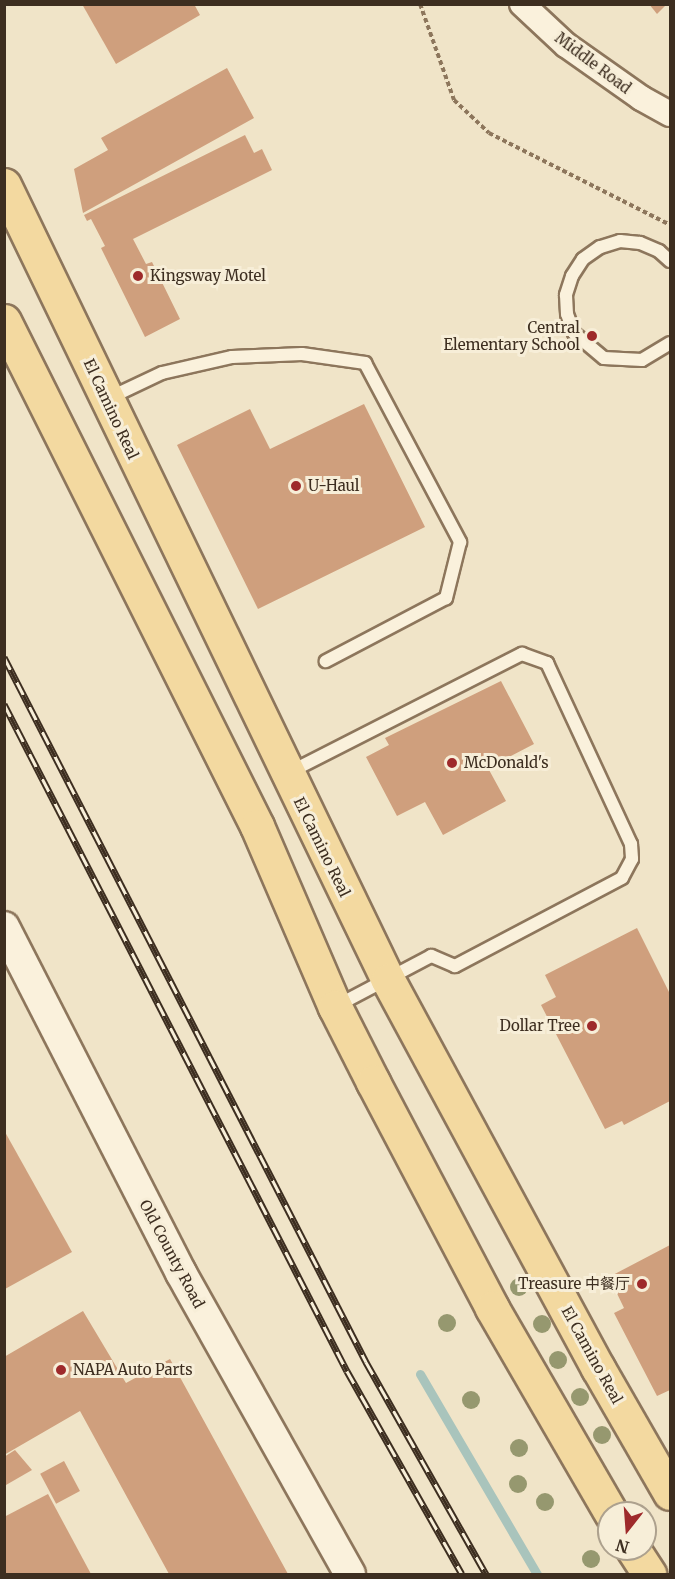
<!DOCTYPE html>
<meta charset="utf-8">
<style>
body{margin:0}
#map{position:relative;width:675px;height:1579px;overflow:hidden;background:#f0e4c8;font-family:Merriweather,"Noto Sans SC",serif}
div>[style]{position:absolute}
.stream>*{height:9px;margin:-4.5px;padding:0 4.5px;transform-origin:4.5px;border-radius:4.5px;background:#a9c4bc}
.building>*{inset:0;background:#cf9f7d;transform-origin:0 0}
.path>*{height:4px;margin-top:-2px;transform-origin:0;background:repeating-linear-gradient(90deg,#8d765c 0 4.5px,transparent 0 7.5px)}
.roads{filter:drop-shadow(2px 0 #8d765c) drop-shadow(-2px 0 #8d765c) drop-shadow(0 2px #8d765c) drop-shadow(0 -2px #8d765c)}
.service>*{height:12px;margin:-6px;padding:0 6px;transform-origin:6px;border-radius:6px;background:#faf1dc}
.minor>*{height:24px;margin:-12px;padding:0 12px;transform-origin:12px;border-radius:12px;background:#faf1dc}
.tertiary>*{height:30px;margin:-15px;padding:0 15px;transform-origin:15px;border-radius:15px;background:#faf1dc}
.primary>*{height:33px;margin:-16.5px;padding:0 16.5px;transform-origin:16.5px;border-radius:16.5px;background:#f3d9a0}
.rail>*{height:7px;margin-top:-3.5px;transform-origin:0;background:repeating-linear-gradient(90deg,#f7eed8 0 14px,#3d2e20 0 28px);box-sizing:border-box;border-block:2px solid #3d2e20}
.trees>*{width:18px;height:18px;margin:-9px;border-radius:50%;background:#96986f}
.dots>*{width:16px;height:16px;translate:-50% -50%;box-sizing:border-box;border:3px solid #f7eed8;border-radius:50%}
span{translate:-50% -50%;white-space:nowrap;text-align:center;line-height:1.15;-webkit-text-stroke:6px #f7eed8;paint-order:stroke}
.street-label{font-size:15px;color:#3d2e20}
.poi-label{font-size:15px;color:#3d2e20}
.left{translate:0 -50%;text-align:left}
.right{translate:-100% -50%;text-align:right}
.frame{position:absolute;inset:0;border:6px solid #3d2e20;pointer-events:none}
.north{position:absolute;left:597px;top:1501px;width:60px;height:60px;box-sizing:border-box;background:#f7eed8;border:2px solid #ada18e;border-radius:50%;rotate:197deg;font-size:16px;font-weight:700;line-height:24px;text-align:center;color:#3d2e20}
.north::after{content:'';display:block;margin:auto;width:21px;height:27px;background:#9e2a2b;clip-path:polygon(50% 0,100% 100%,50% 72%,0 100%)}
</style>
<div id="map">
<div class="stream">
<div style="left:420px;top:1374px;width:232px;rotate:59.7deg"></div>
</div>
<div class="building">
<div style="clip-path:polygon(82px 4px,194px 4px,200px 15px,116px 64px)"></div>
<div style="clip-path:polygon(649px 4px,667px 4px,657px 14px)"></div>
<div style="clip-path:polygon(227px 68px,254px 118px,83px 213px,74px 169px,108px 150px,101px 138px)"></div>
<div style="clip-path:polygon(245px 135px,254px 153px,262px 149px,272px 170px,133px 239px,146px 264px,152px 262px,180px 319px,145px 337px,101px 248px,105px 246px,91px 219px,87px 221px,84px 215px)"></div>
<div style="clip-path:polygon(364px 404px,425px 527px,258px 609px,177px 445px,250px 409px,270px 449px)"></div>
<div style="clip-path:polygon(501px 681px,534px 744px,488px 768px,506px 801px,443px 835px,425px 802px,397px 816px,366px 757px,389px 745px,385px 738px)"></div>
<div style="clip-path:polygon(637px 928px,670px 994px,670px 1101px,624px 1125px,622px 1121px,605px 1129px,541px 1005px,556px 997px,545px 975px)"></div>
<div style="clip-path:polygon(5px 1132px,72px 1252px,5px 1289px)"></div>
<div style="clip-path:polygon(670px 1245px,670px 1390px,657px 1396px,614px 1313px,624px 1308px,609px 1277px)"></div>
<div style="clip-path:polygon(83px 1311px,126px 1383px,170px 1359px,288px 1574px,169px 1574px,80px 1411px,4px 1455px,4px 1357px)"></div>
<div style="clip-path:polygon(15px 1450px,32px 1470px,6px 1485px,4px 1457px)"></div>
<div style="left:64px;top:1461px;width:34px;height:27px;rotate:62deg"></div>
<div style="clip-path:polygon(48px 1494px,91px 1574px,5px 1574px,4px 1517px)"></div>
</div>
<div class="path">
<div style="left:420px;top:4px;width:102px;rotate:70.5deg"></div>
<div style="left:454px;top:100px;width:48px;rotate:43.3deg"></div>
<div style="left:489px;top:133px;width:203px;rotate:26.9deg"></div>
</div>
<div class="roads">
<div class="service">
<div style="left:670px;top:261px;width:15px;rotate:-138deg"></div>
<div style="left:659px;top:251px;width:21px;rotate:-157deg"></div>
<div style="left:640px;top:243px;width:20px;rotate:-174deg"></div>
<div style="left:620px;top:241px;width:21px;rotate:163deg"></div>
<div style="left:600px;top:247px;width:21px;rotate:145deg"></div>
<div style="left:583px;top:259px;width:20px;rotate:123deg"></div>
<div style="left:572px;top:276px;width:20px;rotate:108deg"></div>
<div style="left:566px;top:295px;width:19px;rotate:87deg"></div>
<div style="left:567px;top:314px;width:20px;rotate:70deg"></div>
<div style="left:574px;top:333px;width:39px;rotate:40deg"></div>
<div style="left:604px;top:358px;width:38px;rotate:3deg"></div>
<div style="left:642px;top:360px;width:33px;rotate:-31deg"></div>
<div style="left:107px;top:399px;width:61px;rotate:-25.3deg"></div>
<div style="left:162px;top:373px;width:72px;rotate:-12.9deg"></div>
<div style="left:232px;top:357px;width:70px;rotate:-2.5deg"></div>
<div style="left:302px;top:354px;width:64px;rotate:8.1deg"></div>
<div style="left:365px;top:363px;width:203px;rotate:62deg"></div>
<div style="left:460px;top:542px;width:58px;rotate:104deg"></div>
<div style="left:446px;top:598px;width:136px;rotate:152.3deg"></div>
<div style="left:288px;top:773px;width:263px;rotate:-27deg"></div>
<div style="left:522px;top:654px;width:27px;rotate:20deg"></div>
<div style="left:547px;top:663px;width:200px;rotate:65.1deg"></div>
<div style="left:631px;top:844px;width:15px;rotate:86deg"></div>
<div style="left:632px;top:859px;width:21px;rotate:118deg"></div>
<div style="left:622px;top:878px;width:189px;rotate:152.2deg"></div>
<div style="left:455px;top:966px;width:26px;rotate:-157deg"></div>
<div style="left:431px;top:956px;width:107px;rotate:152.2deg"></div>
</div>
<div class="minor">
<div style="left:522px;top:4px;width:60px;rotate:43deg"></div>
<div style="left:566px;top:45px;width:92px;rotate:35.2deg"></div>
<div style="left:641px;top:98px;width:33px;rotate:29deg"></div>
</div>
<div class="tertiary">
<div style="left:4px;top:927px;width:389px;rotate:62.9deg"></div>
<div style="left:181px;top:1273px;width:345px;rotate:60.7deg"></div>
</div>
<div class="primary">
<div style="left:4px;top:185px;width:883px;rotate:64.22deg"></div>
<div style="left:388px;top:980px;width:441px;rotate:61.6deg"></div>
<div style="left:598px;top:1368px;width:144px;rotate:60.1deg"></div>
<div style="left:4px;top:321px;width:565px;rotate:63.39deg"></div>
<div style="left:257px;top:826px;width:197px;rotate:66.7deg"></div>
<div style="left:335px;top:1007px;width:84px;rotate:63.1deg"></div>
<div style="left:373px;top:1082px;width:255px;rotate:62.2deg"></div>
<div style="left:492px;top:1308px;width:237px;rotate:59.9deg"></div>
<div style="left:633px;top:1549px;width:30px;rotate:57deg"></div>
</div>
</div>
<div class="rail">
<div style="left:4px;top:657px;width:793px;rotate:62.82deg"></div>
<div style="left:366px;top:1362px;width:244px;rotate:60.5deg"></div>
<div style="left:4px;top:704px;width:750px;rotate:62.79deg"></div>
<div style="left:347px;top:1371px;width:233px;rotate:60.5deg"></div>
</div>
<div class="trees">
<div style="left:519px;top:1287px"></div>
<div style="left:447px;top:1323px"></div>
<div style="left:542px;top:1324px"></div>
<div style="left:558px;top:1360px"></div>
<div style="left:580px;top:1397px"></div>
<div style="left:471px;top:1400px"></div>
<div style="left:602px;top:1435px"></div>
<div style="left:519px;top:1448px"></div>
<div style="left:518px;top:1484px"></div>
<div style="left:545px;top:1502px"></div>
<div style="left:591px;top:1559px"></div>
</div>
<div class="dots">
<div style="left:138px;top:276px;background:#9e2a2b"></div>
<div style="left:592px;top:336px;background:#9e2a2b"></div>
<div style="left:296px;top:486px;background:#9e2a2b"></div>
<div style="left:452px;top:763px;background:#9e2a2b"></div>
<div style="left:592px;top:1026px;background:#9e2a2b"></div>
<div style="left:642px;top:1284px;background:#9e2a2b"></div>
<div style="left:61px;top:1370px;background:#9e2a2b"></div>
</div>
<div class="street-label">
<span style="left:593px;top:63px;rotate:37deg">Middle Road</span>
<span style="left:111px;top:409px;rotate:65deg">El Camino Real</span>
<span style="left:322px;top:847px;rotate:64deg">El Camino Real</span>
<span style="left:172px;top:1254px;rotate:62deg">Old County Road</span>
<span style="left:592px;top:1355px;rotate:61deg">El Camino Real</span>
</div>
<div class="poi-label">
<span class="left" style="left:150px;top:276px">Kingsway Motel</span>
<span class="right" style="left:580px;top:336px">Central<br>Elementary School</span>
<span class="left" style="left:308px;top:486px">U-Haul</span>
<span class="left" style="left:464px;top:763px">McDonald's</span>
<span class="right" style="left:580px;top:1026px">Dollar Tree</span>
<span class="right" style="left:630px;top:1284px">Treasure 中餐厅</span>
<span class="left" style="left:73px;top:1370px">NAPA Auto Parts</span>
</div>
<div class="frame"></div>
<div class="north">N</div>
</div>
